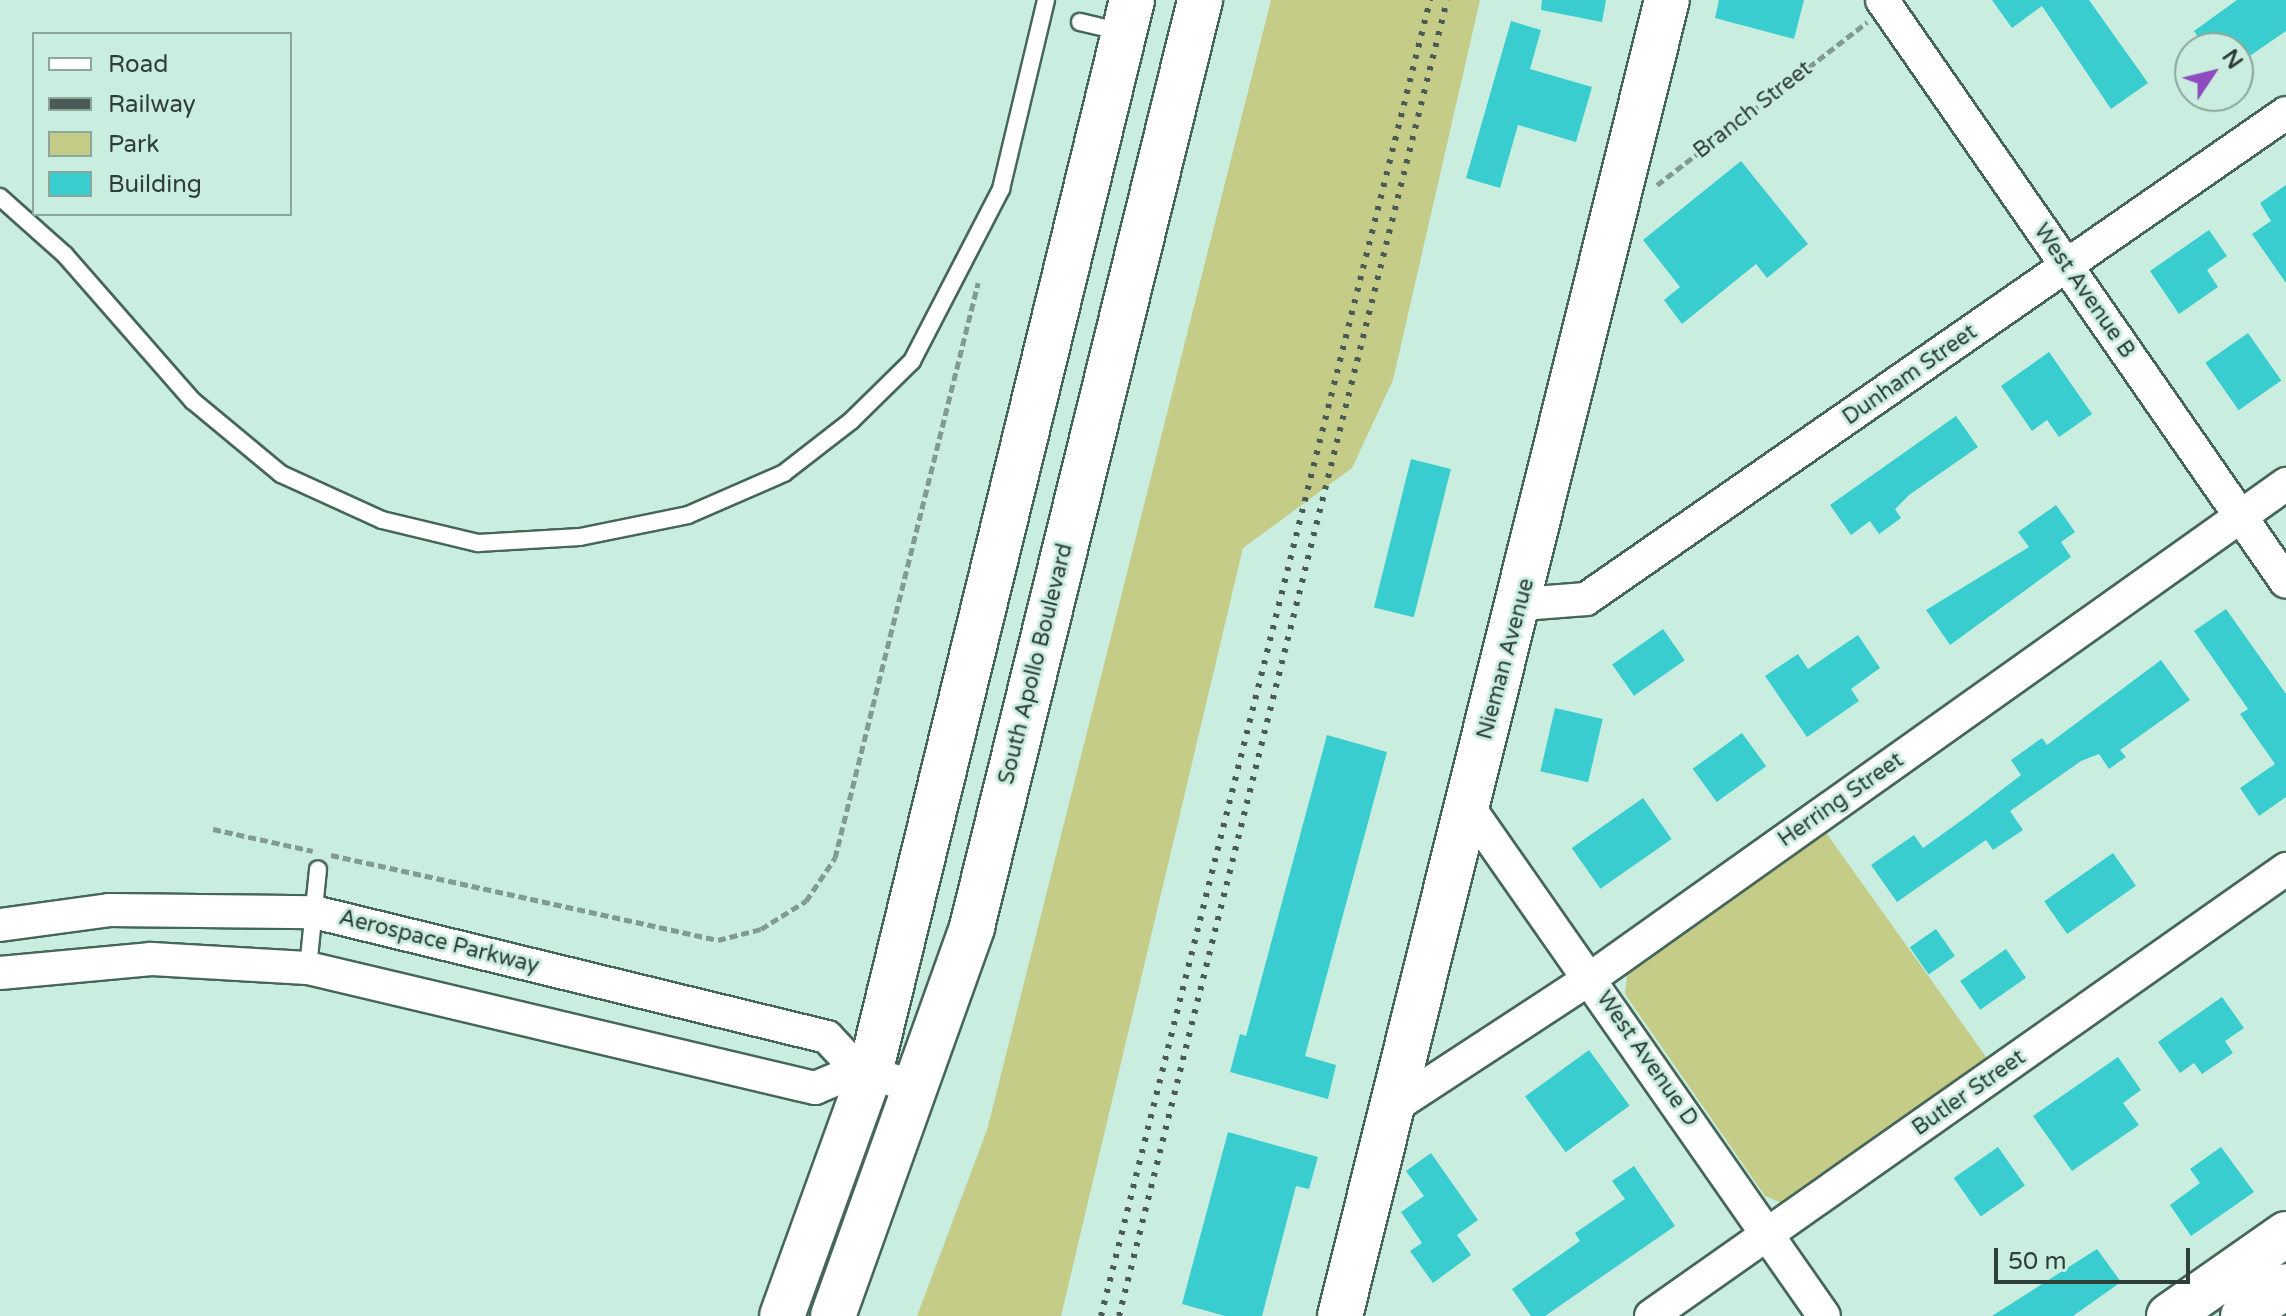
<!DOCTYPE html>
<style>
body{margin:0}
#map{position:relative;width:2286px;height:1316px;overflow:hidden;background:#c9eddf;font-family:"Varela Round",sans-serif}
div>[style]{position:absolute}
.green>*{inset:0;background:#c4cc88}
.building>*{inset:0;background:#3acdd0;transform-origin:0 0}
.path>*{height:5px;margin-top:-2.5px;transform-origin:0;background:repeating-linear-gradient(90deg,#819b91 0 8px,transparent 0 12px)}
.roads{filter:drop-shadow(2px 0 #46665a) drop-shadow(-2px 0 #46665a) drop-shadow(0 2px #46665a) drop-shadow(0 -2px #46665a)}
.lane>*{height:16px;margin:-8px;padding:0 8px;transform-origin:8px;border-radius:8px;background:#fff}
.street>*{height:32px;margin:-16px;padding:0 16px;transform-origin:16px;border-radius:16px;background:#fff}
.secondary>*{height:44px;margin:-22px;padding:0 22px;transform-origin:22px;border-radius:22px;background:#fff}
.rail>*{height:6px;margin-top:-3px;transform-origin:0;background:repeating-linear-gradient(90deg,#495b54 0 4px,transparent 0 12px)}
span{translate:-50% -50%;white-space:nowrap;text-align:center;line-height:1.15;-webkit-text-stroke:6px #c9eddf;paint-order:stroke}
.street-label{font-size:22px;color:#2f3e38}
.legend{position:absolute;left:32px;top:32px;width:260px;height:184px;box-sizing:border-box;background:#c9eddf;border:2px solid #8ba79c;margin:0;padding:10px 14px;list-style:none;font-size:24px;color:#2f3e38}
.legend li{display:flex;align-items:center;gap:16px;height:40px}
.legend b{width:40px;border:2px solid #8ba79c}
.north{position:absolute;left:2174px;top:32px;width:80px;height:80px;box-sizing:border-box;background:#c9eddf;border:2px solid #8ba79c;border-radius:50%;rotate:55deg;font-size:22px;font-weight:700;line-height:32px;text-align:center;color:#2f3e38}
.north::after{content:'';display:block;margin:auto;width:28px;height:36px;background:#8e4cc0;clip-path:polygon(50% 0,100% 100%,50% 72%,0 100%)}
.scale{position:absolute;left:1994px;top:1248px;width:196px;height:36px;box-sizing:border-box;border:4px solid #2f3e38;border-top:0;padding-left:10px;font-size:24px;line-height:28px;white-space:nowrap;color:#2f3e38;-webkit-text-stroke:6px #c9eddf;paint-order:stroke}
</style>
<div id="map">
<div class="green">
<div style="clip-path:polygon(1271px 0,1480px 0,1393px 380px,1352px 468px,1243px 548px,1061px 1316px,917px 1316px,987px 1130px)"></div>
<div style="clip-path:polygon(1824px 830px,1989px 1061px,1787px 1205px,1765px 1196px,1625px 994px,1628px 969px)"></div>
</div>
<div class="building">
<div style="clip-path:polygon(1542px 0,1606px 0,1602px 22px,1541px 10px)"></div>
<div style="clip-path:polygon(1719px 0,1804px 0,1794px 39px,1715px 18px)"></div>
<div style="clip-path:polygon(1992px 0,2089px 0,2148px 83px,2111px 109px,2042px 6px,2012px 28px)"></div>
<div style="clip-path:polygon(2237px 0,2286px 0,2286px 31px,2238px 64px,2238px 48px,2206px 48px,2194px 31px)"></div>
<div style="clip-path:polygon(1511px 21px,1541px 30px,1530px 69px,1592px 87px,1576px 142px,1518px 125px,1500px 188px,1466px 178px)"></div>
<div style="clip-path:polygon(1741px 161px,1808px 244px,1767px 278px,1756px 264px,1682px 324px,1664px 300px,1680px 287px,1643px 240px)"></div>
<div style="clip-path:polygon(2286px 185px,2286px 283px,2252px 234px,2271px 221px,2260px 203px)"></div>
<div style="clip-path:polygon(2209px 230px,2227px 256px,2207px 270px,2218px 287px,2179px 314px,2150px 271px)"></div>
<div style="left:2248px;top:333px;width:58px;height:52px;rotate:55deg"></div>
<div style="clip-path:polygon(2049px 352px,2092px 414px,2059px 437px,2047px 420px,2032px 431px,2001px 386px)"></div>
<div style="clip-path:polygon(1956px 416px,1978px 447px,1909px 495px,1895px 509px,1901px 518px,1879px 534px,1870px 521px,1851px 535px,1830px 505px)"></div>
<div style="left:1411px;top:459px;width:41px;height:153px;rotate:14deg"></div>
<div style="clip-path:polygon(2056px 505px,2075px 532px,2061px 542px,2071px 557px,1950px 645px,1926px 610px,2029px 547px,2018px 532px)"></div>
<div style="clip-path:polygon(2226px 609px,2286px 694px,2286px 797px,2259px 816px,2240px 788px,2275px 764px,2240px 714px,2248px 709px,2194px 631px)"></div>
<div style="left:1663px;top:629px;width:38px;height:62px;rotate:55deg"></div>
<div style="clip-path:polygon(1858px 635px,1880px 668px,1851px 689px,1859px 701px,1807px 737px,1765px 676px,1798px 654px,1808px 669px)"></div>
<div style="clip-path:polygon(2161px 660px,2190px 700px,2120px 750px,2126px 757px,2109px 769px,2099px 754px,2081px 761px,2010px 811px,2023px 830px,1993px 850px,1986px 840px,1897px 902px,1871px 865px,1914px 835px,1923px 848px,1969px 815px,2021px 775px,2011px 760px,2042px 738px,2047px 745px)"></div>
<div style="left:1555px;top:708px;width:49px;height:65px;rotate:13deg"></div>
<div style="left:1742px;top:733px;width:41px;height:61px;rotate:54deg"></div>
<div style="clip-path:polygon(1327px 735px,1387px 752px,1305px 1056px,1336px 1065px,1328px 1099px,1230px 1072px,1240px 1034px,1246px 1036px)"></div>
<div style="left:1643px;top:798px;width:50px;height:87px;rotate:55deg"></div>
<div style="left:2113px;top:853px;width:40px;height:84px;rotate:55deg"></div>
<div style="left:1936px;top:929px;width:33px;height:32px;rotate:55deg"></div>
<div style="left:2006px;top:949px;width:35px;height:56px;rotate:55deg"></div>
<div style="clip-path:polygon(2222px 997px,2244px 1028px,2225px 1041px,2233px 1053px,2202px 1074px,2194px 1063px,2180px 1073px,2158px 1042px)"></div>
<div style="left:1589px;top:1050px;width:69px;height:79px;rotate:54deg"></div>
<div style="clip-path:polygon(2118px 1057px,2141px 1090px,2123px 1103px,2139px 1125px,2072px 1171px,2033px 1116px)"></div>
<div style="clip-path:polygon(1228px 1132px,1318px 1157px,1309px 1189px,1296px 1186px,1262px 1316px,1225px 1316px,1182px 1304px)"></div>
<div style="left:1998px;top:1147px;width:47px;height:54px;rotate:55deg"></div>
<div style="clip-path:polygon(2221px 1147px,2254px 1192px,2191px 1236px,2170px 1205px,2200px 1183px,2190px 1169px)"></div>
<div style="clip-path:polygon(1431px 1153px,1478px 1220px,1457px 1235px,1471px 1255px,1433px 1283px,1410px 1251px,1422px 1243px,1401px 1212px,1424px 1196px,1406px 1171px)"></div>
<div style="clip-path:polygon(1634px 1166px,1675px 1226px,1545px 1316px,1531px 1316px,1512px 1289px,1580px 1241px,1575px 1233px,1625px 1199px,1612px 1181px)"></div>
<div style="clip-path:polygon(2097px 1249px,2121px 1282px,2073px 1316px,1992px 1316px)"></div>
</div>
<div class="path">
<div style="left:1657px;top:185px;width:266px;rotate:-37.8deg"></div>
<div style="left:213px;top:829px;width:102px;rotate:12.4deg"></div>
<div style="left:331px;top:855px;width:396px;rotate:12.4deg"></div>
<div style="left:718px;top:940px;width:44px;rotate:-14.3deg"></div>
<div style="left:761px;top:929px;width:53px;rotate:-31.9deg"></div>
<div style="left:806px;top:901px;width:52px;rotate:-56deg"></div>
<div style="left:835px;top:858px;width:593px;rotate:-76.03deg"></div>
</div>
<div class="roads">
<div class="lane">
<div style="left:1080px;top:22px;width:43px;rotate:13.4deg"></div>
<div style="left:0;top:197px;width:87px;rotate:41.7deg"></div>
<div style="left:65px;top:255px;width:194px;rotate:48.8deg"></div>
<div style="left:193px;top:401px;width:114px;rotate:39.7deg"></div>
<div style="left:281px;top:474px;width:111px;rotate:24.5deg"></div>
<div style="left:382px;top:520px;width:99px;rotate:13.5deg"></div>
<div style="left:478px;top:543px;width:102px;rotate:-3.4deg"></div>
<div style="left:580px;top:537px;width:110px;rotate:-11.5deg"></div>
<div style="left:688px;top:515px;width:105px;rotate:-23.6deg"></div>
<div style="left:784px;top:473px;width:85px;rotate:-37.8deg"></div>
<div style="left:851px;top:421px;width:86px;rotate:-44.5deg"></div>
<div style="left:912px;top:361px;width:194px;rotate:-62.6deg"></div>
<div style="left:1001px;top:189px;width:194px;rotate:-76.6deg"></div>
<div style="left:308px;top:968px;width:99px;rotate:-84.2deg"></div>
</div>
<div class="street">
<div style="left:1882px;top:0;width:708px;rotate:55.23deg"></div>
<div style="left:1522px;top:604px;width:64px;rotate:-4.5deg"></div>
<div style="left:1586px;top:599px;width:852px;rotate:-34.77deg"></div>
<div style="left:1467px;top:805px;width:623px;rotate:55.06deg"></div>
<div style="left:0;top:925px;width:110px;rotate:-7.8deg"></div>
<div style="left:109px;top:910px;width:205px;rotate:0.6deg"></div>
<div style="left:314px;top:912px;width:528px;rotate:13.69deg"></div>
<div style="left:827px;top:1037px;width:45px;rotate:46.8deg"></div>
<div style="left:858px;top:1070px;width:60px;rotate:16.3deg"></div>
<div style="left:0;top:973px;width:152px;rotate:-5.3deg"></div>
<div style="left:151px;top:959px;width:157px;rotate:3.3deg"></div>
<div style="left:308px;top:968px;width:521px;rotate:13.32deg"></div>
<div style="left:815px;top:1088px;width:47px;rotate:-22.7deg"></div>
<div style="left:1392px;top:1108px;width:238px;rotate:-33.2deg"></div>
<div style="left:1591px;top:978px;width:853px;rotate:-35.4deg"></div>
<div style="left:1651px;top:1316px;width:777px;rotate:-35.14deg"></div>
</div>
<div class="secondary">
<div style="left:782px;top:1316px;width:258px;rotate:-70.1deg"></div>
<div style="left:870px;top:1073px;width:1105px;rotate:-76.28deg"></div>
<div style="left:833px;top:1316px;width:413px;rotate:-70.3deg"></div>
<div style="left:972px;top:927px;width:955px;rotate:-76.18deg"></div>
<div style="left:1340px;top:1316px;width:1356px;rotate:-76.05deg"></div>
<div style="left:2169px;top:1316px;width:143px;rotate:-35deg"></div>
<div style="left:2243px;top:1316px;width:52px;rotate:-34.9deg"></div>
</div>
</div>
<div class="rail">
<div style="left:1101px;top:1316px;width:1357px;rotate:-75.96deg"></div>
<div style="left:1119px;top:1316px;width:1356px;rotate:-76deg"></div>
</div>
<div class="street-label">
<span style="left:1753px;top:110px;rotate:-38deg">Branch Street</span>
<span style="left:2084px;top:291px;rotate:55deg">West Avenue B</span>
<span style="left:1910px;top:375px;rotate:-35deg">Dunham Street</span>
<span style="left:1506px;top:659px;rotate:-75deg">Nieman Avenue</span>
<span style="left:1036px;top:664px;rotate:-76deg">South Apollo Boulevard</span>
<span style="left:1841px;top:800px;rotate:-35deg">Herring Street</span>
<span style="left:439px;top:942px;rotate:14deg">Aerospace Parkway</span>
<span style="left:1647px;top:1059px;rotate:55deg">West Avenue D</span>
<span style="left:1969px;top:1093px;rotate:-35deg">Butler Street</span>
</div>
<ul class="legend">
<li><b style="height:10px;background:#fff"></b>Road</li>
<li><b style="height:10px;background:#495b54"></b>Railway</li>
<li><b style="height:22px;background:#c4cc88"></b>Park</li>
<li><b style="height:22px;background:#3acdd0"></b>Building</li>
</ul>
<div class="north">N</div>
<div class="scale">50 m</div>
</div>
